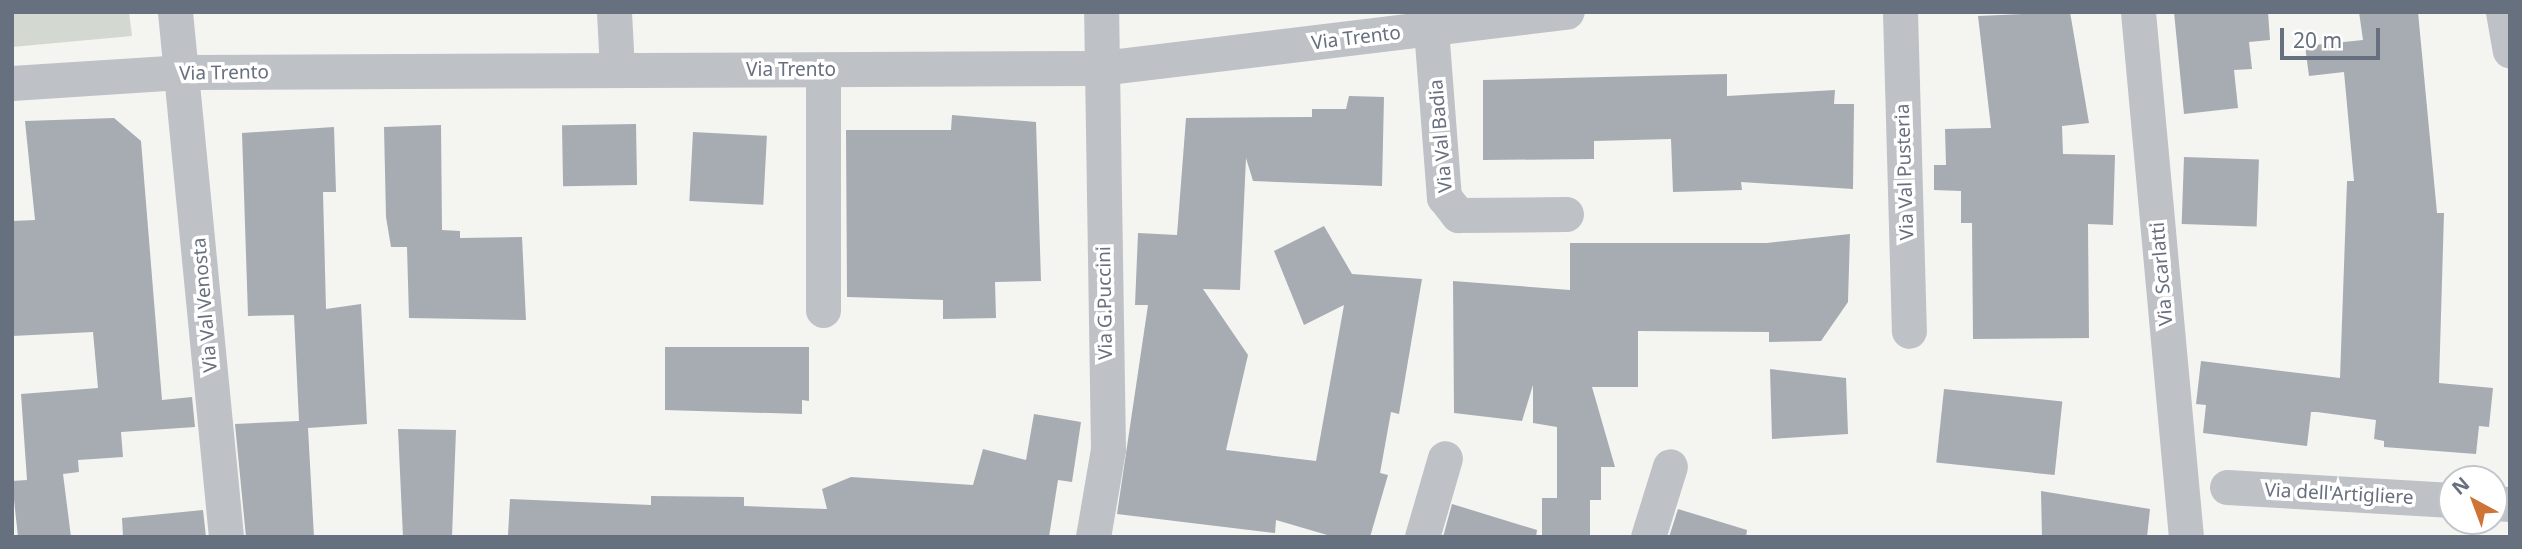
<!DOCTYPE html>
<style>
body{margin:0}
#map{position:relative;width:2522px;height:549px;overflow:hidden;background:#f4f4f1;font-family:"Noto Sans",sans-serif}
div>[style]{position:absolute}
.green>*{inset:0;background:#d3d9d1}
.building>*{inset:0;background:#a7acb3;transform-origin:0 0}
.minor>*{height:35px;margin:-17.5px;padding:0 17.5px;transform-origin:17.5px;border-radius:17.5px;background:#bec1c5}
span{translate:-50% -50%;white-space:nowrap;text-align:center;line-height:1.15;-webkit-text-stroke:7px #fff;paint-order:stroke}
.street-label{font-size:19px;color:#67707f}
.frame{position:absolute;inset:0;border:14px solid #67707f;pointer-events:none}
.north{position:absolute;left:2438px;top:465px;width:70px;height:70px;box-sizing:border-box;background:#fff;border:2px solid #c2c6cc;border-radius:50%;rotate:319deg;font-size:19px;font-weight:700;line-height:28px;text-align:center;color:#67707f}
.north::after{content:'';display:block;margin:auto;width:24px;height:32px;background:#ce7437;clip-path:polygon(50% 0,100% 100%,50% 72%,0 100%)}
.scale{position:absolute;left:2280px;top:28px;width:100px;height:32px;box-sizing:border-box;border:4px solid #67707f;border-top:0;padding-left:9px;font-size:21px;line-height:24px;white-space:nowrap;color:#67707f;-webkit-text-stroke:5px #fff;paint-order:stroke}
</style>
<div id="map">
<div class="green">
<div style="clip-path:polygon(12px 12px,129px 12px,132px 36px,12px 47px)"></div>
</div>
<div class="building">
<div style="clip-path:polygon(2070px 12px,2089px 123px,2062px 126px,2063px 154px,2115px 155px,2113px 225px,2088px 224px,2089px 338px,1973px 339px,1972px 223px,1961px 223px,1961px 191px,1934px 190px,1934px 165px,1946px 165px,1945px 129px,1991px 128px,1978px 16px)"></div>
<div style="clip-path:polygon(2174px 12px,2268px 12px,2270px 40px,2249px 42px,2252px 69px,2234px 70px,2238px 108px,2184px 114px)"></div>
<div style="clip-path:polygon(2359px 12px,2418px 12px,2437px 213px,2444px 213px,2439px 383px,2493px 388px,2489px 427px,2479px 426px,2476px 454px,2384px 447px,2384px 441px,2374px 439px,2376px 420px,2317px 412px,2311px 412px,2307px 446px,2203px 433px,2206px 405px,2196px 404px,2201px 361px,2340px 378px,2347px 181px,2354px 181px,2344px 72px,2309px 76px,2305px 46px,2363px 40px)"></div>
<div style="clip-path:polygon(1727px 74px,1727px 96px,1835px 90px,1834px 104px,1854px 104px,1853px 189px,1741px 182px,1742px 190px,1673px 192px,1671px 139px,1594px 141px,1594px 159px,1483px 160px,1483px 80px)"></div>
<div style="clip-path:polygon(1349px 96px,1384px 97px,1382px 186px,1253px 181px,1246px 158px,1240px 290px,1203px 289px,1248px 355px,1226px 450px,1316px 461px,1344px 305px,1304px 325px,1274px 251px,1324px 226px,1352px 274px,1422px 279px,1399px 414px,1391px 412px,1380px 473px,1388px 475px,1370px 537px,1334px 537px,1276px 520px,1275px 533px,1117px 514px,1148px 305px,1135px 305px,1138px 233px,1177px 235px,1186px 118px,1312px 117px,1312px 109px,1346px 109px)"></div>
<div style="clip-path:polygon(952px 115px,1036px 122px,1041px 281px,995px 282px,996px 318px,943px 319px,943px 300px,847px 297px,846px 130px,951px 130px)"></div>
<div style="clip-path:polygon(114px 118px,141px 141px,162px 400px,192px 397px,195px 427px,121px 432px,123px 457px,78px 460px,79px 472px,63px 474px,71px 537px,18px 537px,12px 481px,27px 480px,21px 394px,98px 388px,93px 332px,12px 336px,12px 221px,35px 220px,25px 121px)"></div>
<div style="left:636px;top:124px;width:61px;height:74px;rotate:89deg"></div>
<div style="clip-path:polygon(441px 125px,442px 230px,460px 231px,460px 238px,522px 237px,526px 320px,409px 318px,407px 247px,391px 247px,386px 217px,384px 127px)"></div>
<div style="clip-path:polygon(334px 127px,336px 192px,323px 192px,326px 309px,361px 304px,367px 424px,308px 428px,314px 537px,246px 537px,235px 424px,299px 421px,294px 315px,248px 316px,242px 133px)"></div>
<div style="left:693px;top:132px;width:74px;height:69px;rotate:3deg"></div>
<div style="left:2184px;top:157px;width:75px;height:67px;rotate:2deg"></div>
<div style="clip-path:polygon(1850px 234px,1848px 302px,1821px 341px,1769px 342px,1769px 332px,1638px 331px,1638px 387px,1592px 387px,1615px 467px,1601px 467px,1601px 500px,1590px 500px,1590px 537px,1542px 537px,1542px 498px,1557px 498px,1557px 427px,1533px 423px,1533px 385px,1522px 421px,1454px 413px,1453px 281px,1570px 290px,1570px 243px,1767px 243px)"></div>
<div style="clip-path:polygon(665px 347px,809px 347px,809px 401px,802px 400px,802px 414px,665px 410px)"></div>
<div style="clip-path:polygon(1770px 369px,1846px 378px,1848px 434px,1772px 439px)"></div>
<div style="left:1944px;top:389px;width:119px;height:74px;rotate:6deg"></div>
<div style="clip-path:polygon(1034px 414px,1081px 422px,1072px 482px,1058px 480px,1049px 537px,508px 535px,510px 499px,651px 505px,651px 496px,744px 497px,744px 506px,827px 509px,822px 489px,851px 477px,973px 485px,983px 449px,1026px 460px)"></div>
<div style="clip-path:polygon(398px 429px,456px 430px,452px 537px,403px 537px)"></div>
<div style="clip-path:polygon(2041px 491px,2150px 509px,2147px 537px,2042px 537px)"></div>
<div style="clip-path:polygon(1452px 504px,1537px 530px,1536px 537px,1443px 537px)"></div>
<div style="clip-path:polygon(1678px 509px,1747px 530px,1746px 537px,1669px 537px)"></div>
<div style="clip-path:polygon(203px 510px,206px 537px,123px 537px,122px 518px)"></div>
</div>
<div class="minor">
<div style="left:175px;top:12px;width:527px;rotate:84.45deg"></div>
<div style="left:614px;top:12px;width:57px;rotate:87deg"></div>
<div style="left:1900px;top:12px;width:319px;rotate:88.4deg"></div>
<div style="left:2138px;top:12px;width:527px;rotate:84.78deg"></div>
<div style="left:2503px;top:12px;width:39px;rotate:80deg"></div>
<div style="left:1431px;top:29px;width:169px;rotate:85.6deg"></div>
<div style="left:1444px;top:197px;width:23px;rotate:52deg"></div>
<div style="left:1458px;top:215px;width:108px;rotate:-0.5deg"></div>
<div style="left:12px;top:83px;width:172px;rotate:-3.7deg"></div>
<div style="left:184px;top:72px;width:917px;rotate:-0.25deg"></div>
<div style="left:1101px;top:68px;width:469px;rotate:-6.9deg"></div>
<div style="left:823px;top:310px;width:240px;rotate:-90deg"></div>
<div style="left:2227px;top:487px;width:225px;rotate:3.3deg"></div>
<div style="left:2494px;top:503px;width:16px;rotate:4deg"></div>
<div style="left:1093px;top:537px;width:89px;rotate:-80.3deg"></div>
<div style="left:1108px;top:449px;width:437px;rotate:-90.9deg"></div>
<div style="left:1422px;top:537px;width:82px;rotate:-73.8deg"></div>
<div style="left:1648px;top:537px;width:74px;rotate:-72.8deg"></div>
</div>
<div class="street-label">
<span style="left:1356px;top:38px;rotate:-7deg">Via Trento</span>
<span style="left:791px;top:70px">Via Trento</span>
<span style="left:224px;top:73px;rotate:-1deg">Via Trento</span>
<span style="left:1441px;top:136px;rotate:-95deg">Via Val Badia</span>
<span style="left:1905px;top:172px;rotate:-92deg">Via Val Pusteria</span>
<span style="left:2162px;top:274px;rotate:-95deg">Via Scarlatti</span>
<span style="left:1105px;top:303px;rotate:-91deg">Via G.Puccini</span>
<span style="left:205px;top:305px;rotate:-95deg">Via Val Venosta</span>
<span style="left:2339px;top:494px;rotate:3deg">Via dell'Artigliere</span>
</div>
<div class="frame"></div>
<div class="north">N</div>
<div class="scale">20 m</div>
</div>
